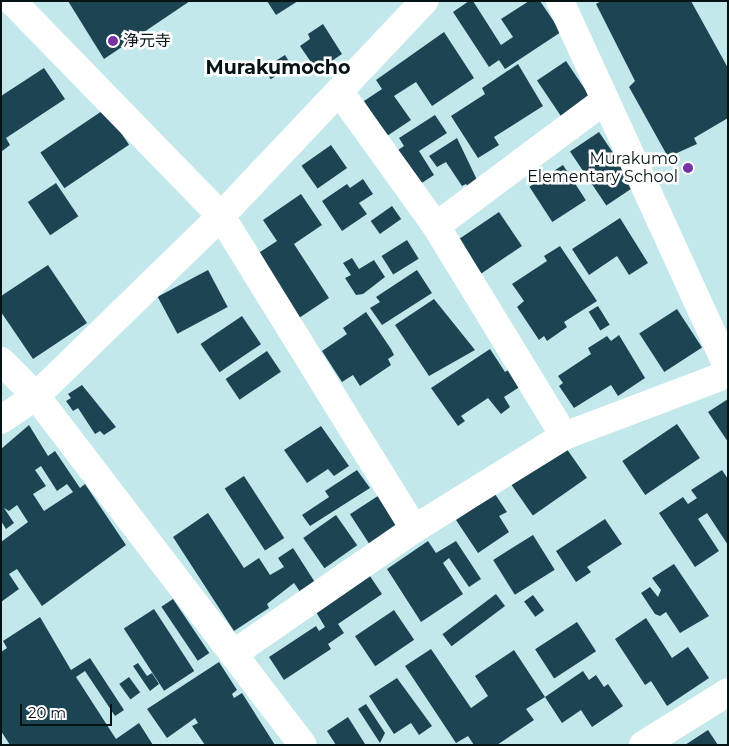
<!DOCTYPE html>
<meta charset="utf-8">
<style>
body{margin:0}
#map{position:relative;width:729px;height:746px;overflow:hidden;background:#c2e8ec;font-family:Montserrat,"Noto Sans JP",sans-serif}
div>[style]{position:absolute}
.building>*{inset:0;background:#1d4453;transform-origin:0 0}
.minor>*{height:28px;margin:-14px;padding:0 14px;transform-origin:14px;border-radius:14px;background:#fff}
.dots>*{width:14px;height:14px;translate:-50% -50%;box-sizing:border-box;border:2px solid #fff;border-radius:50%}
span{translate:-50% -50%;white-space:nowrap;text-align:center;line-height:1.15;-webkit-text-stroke:5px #fff;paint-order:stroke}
.poi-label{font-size:16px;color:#051314}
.left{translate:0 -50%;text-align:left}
.right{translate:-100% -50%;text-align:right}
.quarter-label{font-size:19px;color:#051314;font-weight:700}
.frame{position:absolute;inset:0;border:2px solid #051314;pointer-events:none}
.scale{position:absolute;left:20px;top:704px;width:92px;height:22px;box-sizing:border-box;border:2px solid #051314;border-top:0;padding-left:6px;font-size:15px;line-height:18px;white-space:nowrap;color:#051314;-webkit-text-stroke:4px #fff;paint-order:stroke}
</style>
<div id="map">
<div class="building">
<div style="clip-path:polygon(68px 1px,190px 1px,104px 59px)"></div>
<div style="clip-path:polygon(267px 1px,298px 1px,276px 15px)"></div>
<div style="clip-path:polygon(469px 1px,473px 1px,501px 45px,513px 37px,501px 19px,529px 1px,540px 1px,561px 32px,505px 69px,499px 60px,489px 67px,453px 12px)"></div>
<div style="clip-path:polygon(601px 1px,691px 1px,728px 68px,728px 118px,694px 138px,697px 144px,668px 157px,629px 87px,635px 81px,596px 4px)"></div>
<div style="clip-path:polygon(323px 24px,342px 54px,317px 71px,300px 46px,310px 39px,308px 34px)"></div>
<div style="clip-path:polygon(444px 32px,474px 78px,432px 106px,416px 82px,394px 96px,411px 120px,387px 136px,364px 101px,382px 89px,376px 80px)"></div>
<div style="left:285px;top:55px;width:13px;height:25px;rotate:58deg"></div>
<div style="left:566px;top:61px;width:43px;height:35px;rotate:56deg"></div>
<div style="clip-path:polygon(518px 64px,543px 106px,494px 137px,499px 145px,478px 158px,451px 116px,485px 94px,482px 88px)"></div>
<div style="clip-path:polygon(44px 68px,65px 99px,6px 138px,10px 145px,1px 152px,1px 96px)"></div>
<div style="left:105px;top:109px;width:43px;height:78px;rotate:56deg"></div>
<div style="clip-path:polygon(435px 115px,447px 133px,419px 151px,434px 175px,414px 188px,392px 154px,404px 146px,399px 138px)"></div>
<div style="left:599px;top:132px;width:65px;height:35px;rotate:56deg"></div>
<div style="clip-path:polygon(457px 138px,479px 184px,470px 190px,466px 184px,462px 186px,446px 162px,437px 167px,429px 156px)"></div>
<div style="left:331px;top:145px;width:28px;height:36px;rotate:55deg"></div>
<div style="left:563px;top:165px;width:42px;height:40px;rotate:57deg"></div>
<div style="clip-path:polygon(363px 179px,373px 194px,359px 203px,367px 214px,342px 231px,322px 201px,347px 184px,350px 188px)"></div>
<div style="left:56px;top:183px;width:40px;height:34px;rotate:56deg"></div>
<div style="clip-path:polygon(301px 194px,322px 225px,294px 244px,329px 298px,299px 318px,257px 254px,277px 241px,263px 220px)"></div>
<div style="left:392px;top:206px;width:16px;height:26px;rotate:55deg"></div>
<div style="left:499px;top:212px;width:41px;height:49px;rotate:56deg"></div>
<div style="clip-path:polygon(620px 218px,648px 263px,629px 275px,617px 256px,589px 275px,572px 249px)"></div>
<div style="left:407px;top:240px;width:22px;height:30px;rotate:58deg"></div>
<div style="clip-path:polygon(560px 246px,597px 301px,564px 322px,567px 327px,547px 341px,544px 336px,539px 340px,517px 307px,524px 301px,512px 284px,547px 261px,544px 256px)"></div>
<div style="clip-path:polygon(352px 258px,359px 269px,374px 260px,385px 277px,363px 294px,356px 295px,345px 278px,351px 275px,343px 263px)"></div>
<div style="clip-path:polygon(48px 265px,87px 323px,33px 359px,1px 312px,1px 296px)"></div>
<div style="left:208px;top:270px;width:42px;height:57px;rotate:62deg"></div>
<div style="clip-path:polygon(417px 270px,432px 293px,382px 325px,370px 308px,380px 302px,376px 297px)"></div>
<div style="clip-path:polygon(434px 299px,475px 350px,429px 376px,395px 325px)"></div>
<div style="left:598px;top:306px;width:22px;height:11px;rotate:58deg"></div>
<div style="left:677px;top:309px;width:46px;height:45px;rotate:57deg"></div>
<div style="clip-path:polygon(366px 312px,391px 349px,394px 355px,388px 359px,391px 365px,360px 386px,353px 375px,342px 382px,322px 351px,347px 334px,343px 328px)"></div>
<div style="left:242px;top:316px;width:34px;height:50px;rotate:56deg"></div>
<div style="clip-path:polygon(619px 335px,645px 378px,618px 396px,611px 385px,574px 408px,559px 386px,563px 383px,558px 376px,591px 354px,588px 348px,607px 336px,611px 341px)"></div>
<div style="clip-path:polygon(490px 349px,505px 372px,510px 369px,521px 386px,504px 397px,510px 407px,501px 414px,488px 398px,461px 416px,465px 421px,458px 426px,431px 388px)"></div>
<div style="left:267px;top:351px;width:25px;height:50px;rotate:56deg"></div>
<div style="clip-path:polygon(82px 385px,116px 427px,104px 435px,100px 431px,95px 434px,78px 408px,73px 411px,66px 401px,71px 398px,68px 394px)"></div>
<div style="clip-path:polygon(728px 399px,728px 442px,708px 412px)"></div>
<div style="left:677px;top:424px;width:41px;height:66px;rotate:56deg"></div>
<div style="clip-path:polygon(evenodd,29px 425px,48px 456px,55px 451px,80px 488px,85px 484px,126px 545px,42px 606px,17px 569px,9px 574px,19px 589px,1px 602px,1px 542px,28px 522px,17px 505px,9px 511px,4px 508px,14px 523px,6px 529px,1px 521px,1px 449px,29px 425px,41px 466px,57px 491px,67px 484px,73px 492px,44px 511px,33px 494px,46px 486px,35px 470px,41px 466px)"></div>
<div style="clip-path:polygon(321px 426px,349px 466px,334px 476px,328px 469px,307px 483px,284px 450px)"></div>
<div style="left:564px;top:445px;width:40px;height:66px;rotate:55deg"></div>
<div style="clip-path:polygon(357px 470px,370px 488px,310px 526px,302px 515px,329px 497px,325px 491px)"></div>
<div style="clip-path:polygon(722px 470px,728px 479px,728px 545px,707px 513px,698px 519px,719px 551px,695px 567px,659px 513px,683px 497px,688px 504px,697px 498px,691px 490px)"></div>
<div style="left:244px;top:476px;width:74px;height:23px;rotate:57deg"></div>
<div style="left:381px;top:494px;width:35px;height:37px;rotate:57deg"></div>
<div style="clip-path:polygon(495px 494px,507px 512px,499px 516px,509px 532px,478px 553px,456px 520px)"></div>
<div style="clip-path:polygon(208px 513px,244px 568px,259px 558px,270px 575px,284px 567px,278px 558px,293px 548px,318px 587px,303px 596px,294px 583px,267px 604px,269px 608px,234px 631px,173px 537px)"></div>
<div style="left:336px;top:515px;width:37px;height:40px;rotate:55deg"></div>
<div style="clip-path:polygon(605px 519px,622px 544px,587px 567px,591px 572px,576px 582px,556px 551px)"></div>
<div style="left:533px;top:535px;width:41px;height:47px;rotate:58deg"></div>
<div style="clip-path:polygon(428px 541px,436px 553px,456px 541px,481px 579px,469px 587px,449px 558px,443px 563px,463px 594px,421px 622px,387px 569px)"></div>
<div style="clip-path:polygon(674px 564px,709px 616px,680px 633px,666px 612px,660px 616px,655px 614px,641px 593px,650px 587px,658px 597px,661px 590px,652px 578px)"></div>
<div style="clip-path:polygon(370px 576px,382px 594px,338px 624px,344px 633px,328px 644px,331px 649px,284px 680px,269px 657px,316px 626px,319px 631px,325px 627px,316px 612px)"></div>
<div style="left:496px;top:594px;width:15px;height:67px;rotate:53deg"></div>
<div style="left:533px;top:595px;width:19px;height:11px;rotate:54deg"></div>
<div style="left:173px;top:599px;width:65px;height:14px;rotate:56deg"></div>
<div style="left:154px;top:609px;width:74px;height:36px;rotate:57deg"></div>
<div style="left:394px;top:610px;width:36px;height:47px;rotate:56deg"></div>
<div style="clip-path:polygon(40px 617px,71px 670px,90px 658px,124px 710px,115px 716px,85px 671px,76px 677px,116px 739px,139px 723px,153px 745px,10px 745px,1px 731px,1px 652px,7px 648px,3px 641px)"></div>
<div style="clip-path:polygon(646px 618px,672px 658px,688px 647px,709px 678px,667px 706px,651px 681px,645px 685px,615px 639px)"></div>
<div style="left:577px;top:622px;width:35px;height:50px;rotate:57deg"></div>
<div style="clip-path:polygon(431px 649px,471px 708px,488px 696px,475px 676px,514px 650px,545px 697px,526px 709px,534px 720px,497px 745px,474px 745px,468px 736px,456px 743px,405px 666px)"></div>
<div style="clip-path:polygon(219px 662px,237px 690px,232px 694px,234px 698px,242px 693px,275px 745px,205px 745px,192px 726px,198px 723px,195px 718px,167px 738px,147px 709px)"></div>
<div style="clip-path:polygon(138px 663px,147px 676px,152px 673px,159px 684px,150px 691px,133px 666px)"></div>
<div style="clip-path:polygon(583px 671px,589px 680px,596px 675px,604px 687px,608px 684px,623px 706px,592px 727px,581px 710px,562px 723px,545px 697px)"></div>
<div style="left:129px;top:677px;width:19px;height:12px;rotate:54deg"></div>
<div style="clip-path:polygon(397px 678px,432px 726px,419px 735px,411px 723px,394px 734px,369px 696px)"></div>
<div style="clip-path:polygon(366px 704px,385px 733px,380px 743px,358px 709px)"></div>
<div style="clip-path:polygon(348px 717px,365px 744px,364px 745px,336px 745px,327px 731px)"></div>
<div style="clip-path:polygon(708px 730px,718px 745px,685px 745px)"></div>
</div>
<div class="minor">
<div style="left:12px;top:1px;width:300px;rotate:45.8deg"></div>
<div style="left:221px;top:216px;width:368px;rotate:58.3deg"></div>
<div style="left:560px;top:1px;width:404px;rotate:65.4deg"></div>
<div style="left:339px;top:91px;width:166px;rotate:54.3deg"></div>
<div style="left:436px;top:226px;width:246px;rotate:58.6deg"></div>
<div style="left:436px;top:226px;width:211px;rotate:-36.7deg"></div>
<div style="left:1px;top:361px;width:49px;rotate:45deg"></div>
<div style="left:36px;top:396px;width:439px;rotate:52.6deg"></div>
<div style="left:1px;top:420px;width:42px;rotate:-34.4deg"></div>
<div style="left:36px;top:396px;width:258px;rotate:-44.2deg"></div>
<div style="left:221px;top:216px;width:296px;rotate:-46.6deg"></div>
<div style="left:233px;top:654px;width:220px;rotate:-34.6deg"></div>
<div style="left:414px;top:529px;width:176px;rotate:-31.8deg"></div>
<div style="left:564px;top:436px;width:175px;rotate:-20.7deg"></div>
<div style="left:643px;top:745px;width:100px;rotate:-31.9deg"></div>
</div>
<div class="dots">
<div style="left:113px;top:41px;background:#7732a6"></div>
<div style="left:688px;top:168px;background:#7732a6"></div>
</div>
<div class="poi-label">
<span class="left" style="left:123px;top:41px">浄元寺</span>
<span class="right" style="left:678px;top:168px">Murakumo<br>Elementary School</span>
</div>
<div class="quarter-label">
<span style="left:278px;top:68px">Murakumocho</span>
</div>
<div class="frame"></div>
<div class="scale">20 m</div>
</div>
